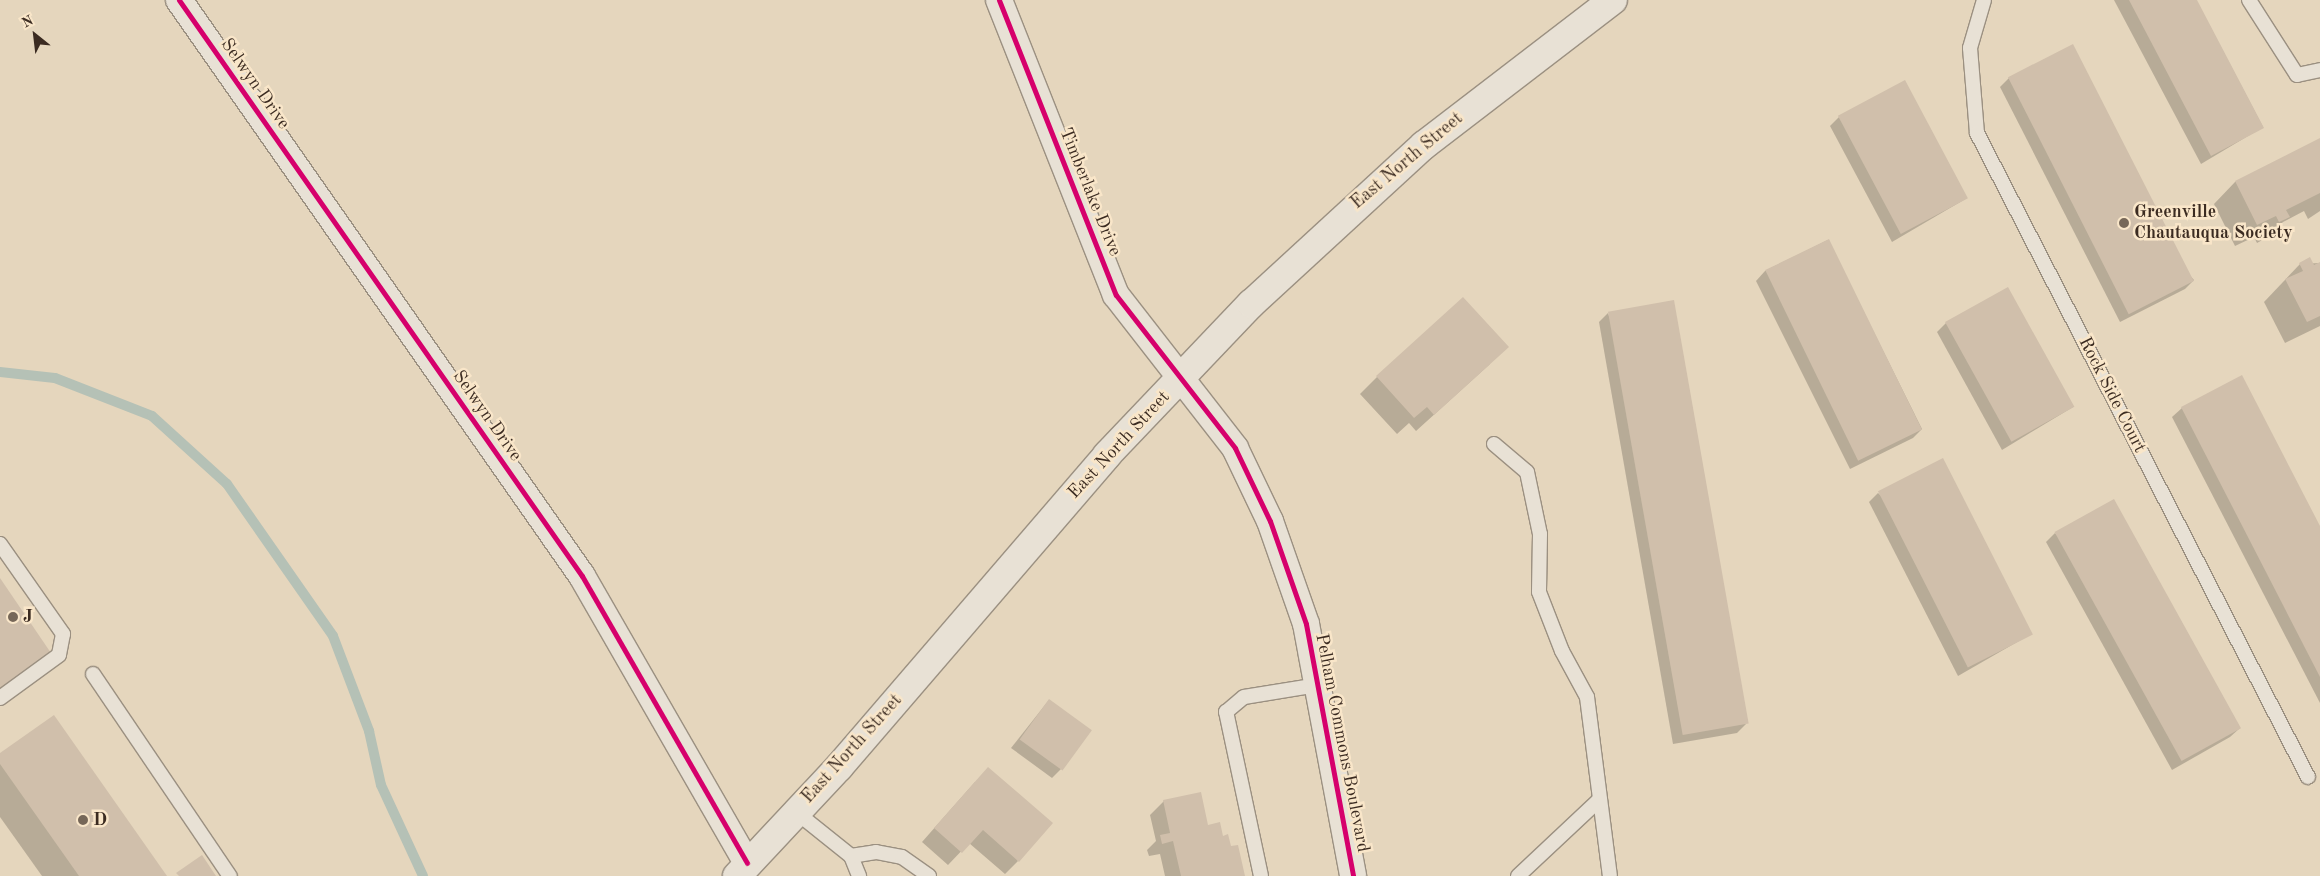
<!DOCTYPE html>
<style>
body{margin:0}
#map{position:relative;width:2320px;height:876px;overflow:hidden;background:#e5d6bd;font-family:"Old Standard TT",serif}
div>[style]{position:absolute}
.shadow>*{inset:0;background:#0003}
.stream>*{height:10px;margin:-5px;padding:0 5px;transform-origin:5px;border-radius:5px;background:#b5c1b6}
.building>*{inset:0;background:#d0bfab;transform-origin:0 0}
.roads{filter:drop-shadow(1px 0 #9b9081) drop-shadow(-1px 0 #9b9081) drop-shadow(0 1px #9b9081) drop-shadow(0 -1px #9b9081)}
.lane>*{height:14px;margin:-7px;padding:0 7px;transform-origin:7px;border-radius:7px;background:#e8e1d5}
.street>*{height:26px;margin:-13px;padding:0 13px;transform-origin:13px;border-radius:13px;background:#e8e1d5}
.secondary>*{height:28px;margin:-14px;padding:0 14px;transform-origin:14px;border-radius:14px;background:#e8e1d5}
.cycleway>*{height:5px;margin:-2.5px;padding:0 2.5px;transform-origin:2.5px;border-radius:2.5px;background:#d6006c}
.dots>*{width:14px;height:14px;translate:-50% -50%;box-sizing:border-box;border:2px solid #f9e6c9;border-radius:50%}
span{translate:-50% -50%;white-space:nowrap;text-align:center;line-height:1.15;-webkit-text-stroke:5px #f9e6c9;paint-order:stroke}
.street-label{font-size:18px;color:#3b2b21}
.poi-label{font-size:18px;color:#3b2b21;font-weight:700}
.left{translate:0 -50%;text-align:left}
.north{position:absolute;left:10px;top:10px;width:50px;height:50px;-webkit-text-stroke:4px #f9e6c9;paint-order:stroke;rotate:331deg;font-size:14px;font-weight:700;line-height:20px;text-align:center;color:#3b2b21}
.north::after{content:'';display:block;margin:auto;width:18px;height:22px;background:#3b2b21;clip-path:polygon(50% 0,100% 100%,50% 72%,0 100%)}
</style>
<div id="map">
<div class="shadow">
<div style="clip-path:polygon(2114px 0,2196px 0,2263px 127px,2201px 164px)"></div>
<div style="clip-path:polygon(2009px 78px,2194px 280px,2185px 289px,2120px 322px,2000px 87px)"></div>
<div style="clip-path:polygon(1839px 117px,1967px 198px,1892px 242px,1830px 126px)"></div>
<div style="clip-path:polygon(2320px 139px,2320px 211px,2308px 219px,2304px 211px,2283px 222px,2266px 238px,2257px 243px,2254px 237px,2235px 246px,2214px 204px,2235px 182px)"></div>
<div style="clip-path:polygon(1828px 240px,1922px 429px,1913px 438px,1850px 469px,1756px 281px,1765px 271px)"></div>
<div style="clip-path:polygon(2320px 263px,2320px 326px,2285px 343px,2264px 302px,2300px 264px)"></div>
<div style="clip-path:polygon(1608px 313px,1746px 724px,1737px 733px,1673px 744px,1599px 322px)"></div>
<div style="clip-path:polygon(1946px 323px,2073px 407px,2002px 450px,1937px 332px)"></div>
<div style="clip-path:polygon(1490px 364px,1416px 431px,1409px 423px,1397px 434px,1360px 394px,1377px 377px)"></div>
<div style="clip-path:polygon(2182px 408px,2320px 529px,2320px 703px,2172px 417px)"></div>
<div style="clip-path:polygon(1878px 493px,2031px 634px,1958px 676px,1869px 502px)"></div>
<div style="clip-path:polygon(2055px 533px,2240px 728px,2230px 737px,2172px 770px,2046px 542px)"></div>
<div style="clip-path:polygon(1049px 700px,1061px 769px,1052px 778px,1011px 748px)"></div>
<div style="clip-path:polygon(0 754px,165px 876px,42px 876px,0 817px)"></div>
<div style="clip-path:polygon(975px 782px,1018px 861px,1005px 874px,969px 843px,948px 865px,922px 842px)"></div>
<div style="clip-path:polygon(1164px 801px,1222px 837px,1244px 876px,1165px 876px,1160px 854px,1149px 856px,1147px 850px,1156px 841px,1150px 815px)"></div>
</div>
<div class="stream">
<div style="left:0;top:372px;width:55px;rotate:6.2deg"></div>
<div style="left:55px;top:378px;width:104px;rotate:21.4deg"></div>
<div style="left:152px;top:416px;width:101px;rotate:42.2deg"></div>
<div style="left:227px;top:484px;width:185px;rotate:55.1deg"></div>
<div style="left:333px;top:636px;width:102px;rotate:69.2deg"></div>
<div style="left:369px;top:731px;width:55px;rotate:77.5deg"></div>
<div style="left:381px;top:785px;width:100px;rotate:65.2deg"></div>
</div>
<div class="building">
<div style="clip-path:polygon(2129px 0,2197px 0,2264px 128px,2211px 156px)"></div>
<div style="left:2073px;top:44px;width:266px;height:73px;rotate:63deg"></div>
<div style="left:1905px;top:80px;width:134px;height:76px;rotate:62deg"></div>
<div style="clip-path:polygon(2320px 138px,2320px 193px,2286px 210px,2290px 217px,2279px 222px,2276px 216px,2257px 225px,2235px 181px)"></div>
<div style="left:1829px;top:239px;width:212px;height:71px;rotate:64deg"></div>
<div style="clip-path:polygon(2310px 257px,2314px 265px,2320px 262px,2320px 316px,2307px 322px,2285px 279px,2303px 271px,2299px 263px)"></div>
<div style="left:2008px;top:287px;width:137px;height:72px;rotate:61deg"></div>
<div style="clip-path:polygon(1463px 297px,1509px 347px,1434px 415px,1427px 407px,1414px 418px,1376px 376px)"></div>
<div style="left:1674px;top:300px;width:430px;height:67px;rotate:80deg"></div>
<div style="clip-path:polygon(2242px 375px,2320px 526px,2320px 677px,2181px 407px)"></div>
<div style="left:1943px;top:458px;width:198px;height:73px;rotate:63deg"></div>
<div style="left:2114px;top:499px;width:262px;height:68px;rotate:61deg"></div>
<div style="clip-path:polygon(0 578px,53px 656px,0 692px)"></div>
<div style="left:1049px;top:699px;width:53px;height:50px;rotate:36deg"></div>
<div style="clip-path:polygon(54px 715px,167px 876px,79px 876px,0 764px,0 753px)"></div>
<div style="clip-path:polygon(988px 767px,1053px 823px,1019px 862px,983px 830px,962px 853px,934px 828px)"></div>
<div style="clip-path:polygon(1201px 792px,1208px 825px,1220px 822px,1223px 836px,1228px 834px,1231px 846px,1238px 845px,1245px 876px,1181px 876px,1173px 841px,1162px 844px,1160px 835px,1170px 833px,1163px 800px)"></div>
<div style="clip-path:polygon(202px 855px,216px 876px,179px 876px,176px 873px)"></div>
</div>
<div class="roads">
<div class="lane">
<div style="left:1984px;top:0;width:50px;rotate:106.3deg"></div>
<div style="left:1970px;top:48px;width:85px;rotate:85.3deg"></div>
<div style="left:1977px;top:133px;width:724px;rotate:62.8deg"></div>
<div style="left:2249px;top:0;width:89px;rotate:57.4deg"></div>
<div style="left:2297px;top:75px;width:24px;rotate:-12deg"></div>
<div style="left:1494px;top:444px;width:43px;rotate:40.3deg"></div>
<div style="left:1527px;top:472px;width:63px;rotate:78.2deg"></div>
<div style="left:1540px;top:534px;width:58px;rotate:91deg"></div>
<div style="left:1539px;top:592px;width:63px;rotate:68.7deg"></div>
<div style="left:1562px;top:651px;width:52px;rotate:61.5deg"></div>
<div style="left:1587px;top:697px;width:180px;rotate:82.7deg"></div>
<div style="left:0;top:544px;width:110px;rotate:55deg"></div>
<div style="left:63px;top:634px;width:21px;rotate:101deg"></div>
<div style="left:59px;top:655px;width:73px;rotate:143.9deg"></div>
<div style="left:93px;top:674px;width:244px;rotate:55.9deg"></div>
<div style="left:796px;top:812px;width:70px;rotate:38.7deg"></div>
<div style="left:851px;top:856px;width:22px;rotate:68deg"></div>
<div style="left:851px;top:856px;width:25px;rotate:-9deg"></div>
<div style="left:876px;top:852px;width:26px;rotate:11deg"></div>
<div style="left:902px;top:857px;width:33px;rotate:35deg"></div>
<div style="left:1261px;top:876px;width:168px;rotate:-102deg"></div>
<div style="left:1226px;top:712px;width:23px;rotate:-40deg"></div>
<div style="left:1244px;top:697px;width:74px;rotate:-9.3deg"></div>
<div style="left:1518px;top:876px;width:112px;rotate:-43.2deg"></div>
</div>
<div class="street">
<div style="left:179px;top:0;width:703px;rotate:55.02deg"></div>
<div style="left:582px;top:576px;width:331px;rotate:60.1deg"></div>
<div style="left:999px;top:0;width:317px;rotate:68.4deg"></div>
<div style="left:1116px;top:295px;width:194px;rotate:52.1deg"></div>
<div style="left:1235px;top:448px;width:81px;rotate:64.4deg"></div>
<div style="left:1270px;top:521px;width:109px;rotate:70.7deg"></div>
<div style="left:1306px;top:624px;width:256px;rotate:79.4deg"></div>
</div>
<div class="secondary">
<div style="left:737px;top:876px;width:149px;rotate:-46.9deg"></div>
<div style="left:839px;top:767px;width:411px;rotate:-49.3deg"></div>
<div style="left:1107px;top:455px;width:209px;rotate:-46.4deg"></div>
<div style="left:1251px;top:304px;width:235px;rotate:-42.6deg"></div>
<div style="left:1424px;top:145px;width:238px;rotate:-37.5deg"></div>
</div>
</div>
<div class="cycleway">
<div style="left:179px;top:0;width:703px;rotate:55.02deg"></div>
<div style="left:582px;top:576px;width:331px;rotate:60.1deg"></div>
<div style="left:999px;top:0;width:317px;rotate:68.4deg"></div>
<div style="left:1116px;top:295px;width:194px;rotate:52.1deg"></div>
<div style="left:1235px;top:448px;width:81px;rotate:64.4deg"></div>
<div style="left:1270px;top:521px;width:109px;rotate:70.7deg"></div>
<div style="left:1306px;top:624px;width:256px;rotate:79.4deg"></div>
</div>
<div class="dots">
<div style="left:2124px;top:223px;background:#766758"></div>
<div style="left:13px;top:617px;background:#766758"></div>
<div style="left:83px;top:820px;background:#766758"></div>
</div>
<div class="street-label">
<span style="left:255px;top:84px;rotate:55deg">Selwyn Drive</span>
<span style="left:1407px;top:161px;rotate:-40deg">East North Street</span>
<span style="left:1090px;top:192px;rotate:68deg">Timberlake Drive</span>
<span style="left:2112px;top:395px;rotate:63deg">Rock Side Court</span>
<span style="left:487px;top:416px;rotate:55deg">Selwyn Drive</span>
<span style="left:1119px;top:445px;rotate:-47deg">East North Street</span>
<span style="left:1342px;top:743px;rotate:79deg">Pelham Commons Boulevard</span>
<span style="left:852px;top:749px;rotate:-48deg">East North Street</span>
</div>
<div class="poi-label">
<span class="left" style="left:2134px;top:223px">Greenville<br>Chautauqua Society</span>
<span class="left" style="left:23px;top:617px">J</span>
<span class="left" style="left:93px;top:820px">D</span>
</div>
<div class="north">N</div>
</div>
